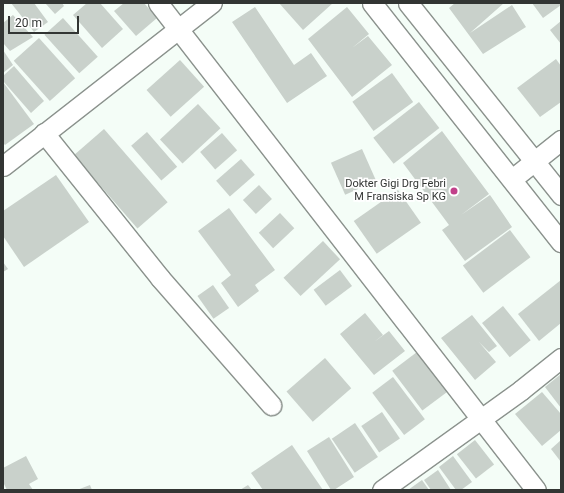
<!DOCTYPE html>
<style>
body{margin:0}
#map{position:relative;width:564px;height:493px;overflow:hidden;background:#f4fdf7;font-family:Roboto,sans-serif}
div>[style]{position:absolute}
.building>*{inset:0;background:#c9d1cb;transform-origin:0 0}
.roads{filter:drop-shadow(1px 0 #8b928d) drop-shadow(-1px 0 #8b928d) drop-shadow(0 1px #8b928d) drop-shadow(0 -1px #8b928d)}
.street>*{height:19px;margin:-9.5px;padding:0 9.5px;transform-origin:9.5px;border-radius:9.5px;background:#fff}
.dots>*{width:11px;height:11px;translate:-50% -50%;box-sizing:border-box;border:2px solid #fff;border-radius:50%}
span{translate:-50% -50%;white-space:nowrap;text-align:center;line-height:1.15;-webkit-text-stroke:3.5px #fff;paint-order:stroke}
.poi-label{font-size:11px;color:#323533}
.right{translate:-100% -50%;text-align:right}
.frame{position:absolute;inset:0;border:4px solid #323533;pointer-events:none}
.scale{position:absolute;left:8px;top:16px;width:71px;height:18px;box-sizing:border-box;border:2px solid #323533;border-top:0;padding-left:5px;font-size:12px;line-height:14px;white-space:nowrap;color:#323533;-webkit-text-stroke:3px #fff;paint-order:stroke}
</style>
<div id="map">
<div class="building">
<div style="clip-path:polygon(11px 3px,34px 3px,48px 22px,34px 32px)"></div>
<div style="clip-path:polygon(45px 3px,62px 3px,64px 6px,55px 14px)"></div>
<div style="clip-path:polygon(87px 3px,100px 3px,123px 29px,102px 48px,73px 15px)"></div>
<div style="clip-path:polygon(124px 3px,144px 3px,157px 18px,136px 36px,114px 11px)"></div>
<div style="clip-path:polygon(279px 3px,333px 3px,303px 30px)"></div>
<div style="clip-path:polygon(455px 3px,504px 3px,470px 33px,512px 5px,526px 27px,483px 54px,449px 8px)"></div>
<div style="clip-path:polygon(532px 3px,561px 3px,561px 5px,543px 18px)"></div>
<div style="clip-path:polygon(255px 7px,294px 65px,311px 53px,327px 76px,287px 103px,232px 22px)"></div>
<div style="clip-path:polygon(347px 7px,369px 34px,352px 48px,368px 36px,392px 65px,352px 97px,308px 39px)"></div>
<div style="clip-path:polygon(13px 15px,33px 37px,10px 51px,3px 43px,3px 23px)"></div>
<div style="left:63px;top:18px;width:52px;height:25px;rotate:48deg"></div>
<div style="clip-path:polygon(561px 21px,561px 44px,550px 30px)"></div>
<div style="left:39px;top:38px;width:54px;height:34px;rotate:48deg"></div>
<div style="clip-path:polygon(3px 50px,13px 65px,3px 73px)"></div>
<div style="clip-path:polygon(556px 59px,561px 66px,561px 102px,540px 117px,517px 88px)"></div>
<div style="left:180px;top:60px;width:36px;height:45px;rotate:48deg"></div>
<div style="clip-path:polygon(14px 66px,44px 101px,31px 113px,3px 81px,3px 76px)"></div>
<div style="left:392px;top:73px;width:36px;height:49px;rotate:54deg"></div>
<div style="clip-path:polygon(3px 82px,34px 124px,5px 145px,3px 143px)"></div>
<div style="left:419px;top:102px;width:33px;height:58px;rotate:52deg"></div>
<div style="left:198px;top:104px;width:33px;height:52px;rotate:47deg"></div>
<div style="left:104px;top:129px;width:97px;height:40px;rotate:49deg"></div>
<div style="clip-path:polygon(442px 131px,489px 194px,461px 215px,490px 195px,512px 227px,465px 261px,442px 230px,449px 225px,403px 163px)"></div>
<div style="left:147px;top:132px;width:46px;height:21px;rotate:49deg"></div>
<div style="left:222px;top:133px;width:23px;height:29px;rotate:49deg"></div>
<div style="left:362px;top:149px;width:35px;height:34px;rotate:66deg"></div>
<div style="left:241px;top:159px;width:21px;height:33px;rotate:49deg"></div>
<div style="clip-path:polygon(56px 175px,89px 222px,24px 267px,3px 236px,3px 211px)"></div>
<div style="left:259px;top:185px;width:19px;height:22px;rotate:47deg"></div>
<div style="left:398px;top:190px;width:40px;height:54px;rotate:55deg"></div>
<div style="clip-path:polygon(229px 208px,275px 270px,255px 285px,259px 291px,238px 307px,221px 283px,231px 275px,198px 231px)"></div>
<div style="left:280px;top:213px;width:21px;height:29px;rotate:47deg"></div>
<div style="left:510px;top:230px;width:34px;height:59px;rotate:53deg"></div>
<div style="left:323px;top:241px;width:25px;height:54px;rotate:47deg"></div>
<div style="clip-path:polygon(3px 262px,8px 269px,3px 272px)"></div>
<div style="left:340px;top:270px;width:20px;height:33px;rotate:53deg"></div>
<div style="clip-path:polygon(561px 280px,561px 323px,539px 341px,518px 314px)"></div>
<div style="left:213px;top:285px;width:28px;height:19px;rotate:55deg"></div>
<div style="left:503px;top:306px;width:44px;height:27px;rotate:51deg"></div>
<div style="clip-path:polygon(365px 313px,383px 335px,374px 342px,389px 331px,405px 351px,374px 375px,340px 334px)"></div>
<div style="clip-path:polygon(472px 315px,497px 346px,489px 352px,479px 342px,496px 362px,475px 380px,441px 338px)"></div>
<div style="left:417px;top:352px;width:50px;height:31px;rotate:53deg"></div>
<div style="left:325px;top:358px;width:40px;height:51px;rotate:49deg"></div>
<div style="clip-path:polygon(561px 374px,561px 408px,545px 387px)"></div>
<div style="left:393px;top:377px;width:53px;height:26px;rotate:53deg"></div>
<div style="clip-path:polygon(542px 392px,561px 414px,561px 430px,542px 446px,515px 414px)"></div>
<div style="left:382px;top:412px;width:32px;height:25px;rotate:56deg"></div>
<div style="left:355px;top:423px;width:41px;height:28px;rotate:56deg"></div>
<div style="clip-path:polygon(329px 437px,354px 477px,334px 490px,331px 490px,307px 451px)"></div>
<div style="left:475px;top:440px;width:31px;height:23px;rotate:52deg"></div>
<div style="clip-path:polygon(561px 440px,561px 462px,551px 449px)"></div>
<div style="clip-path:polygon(292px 445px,323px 490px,263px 490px,251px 473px)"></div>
<div style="clip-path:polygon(26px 456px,38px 479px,29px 484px,33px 490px,7px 490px,3px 482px,3px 468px)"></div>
<div style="clip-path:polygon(453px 456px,472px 482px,461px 490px,456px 490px,439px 467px)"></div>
<div style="clip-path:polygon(438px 470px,451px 490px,431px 490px,424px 480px)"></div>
<div style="clip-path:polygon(422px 480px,429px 490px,408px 490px)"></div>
<div style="clip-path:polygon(90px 485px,92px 490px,77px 490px)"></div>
<div style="clip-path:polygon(248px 485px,252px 490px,240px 490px)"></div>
</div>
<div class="roads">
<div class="street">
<div style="left:158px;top:3px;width:616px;rotate:52.18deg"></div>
<div style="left:372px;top:3px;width:305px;rotate:51.7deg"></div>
<div style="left:408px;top:3px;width:246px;rotate:51.4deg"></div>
<div style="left:44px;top:133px;width:186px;rotate:51.3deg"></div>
<div style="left:160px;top:278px;width:169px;rotate:48.8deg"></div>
<div style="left:3px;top:166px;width:265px;rotate:-38deg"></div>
<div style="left:512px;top:179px;width:63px;rotate:-38.5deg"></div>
<div style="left:382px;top:490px;width:171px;rotate:-35.7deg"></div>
<div style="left:521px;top:390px;width:51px;rotate:-38.7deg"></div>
</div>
</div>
<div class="dots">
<div style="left:454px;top:191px;background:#c1408a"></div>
</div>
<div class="poi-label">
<span class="right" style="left:446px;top:191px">Dokter Gigi Drg Febri<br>M Fransiska Sp KG</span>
</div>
<div class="frame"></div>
<div class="scale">20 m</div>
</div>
